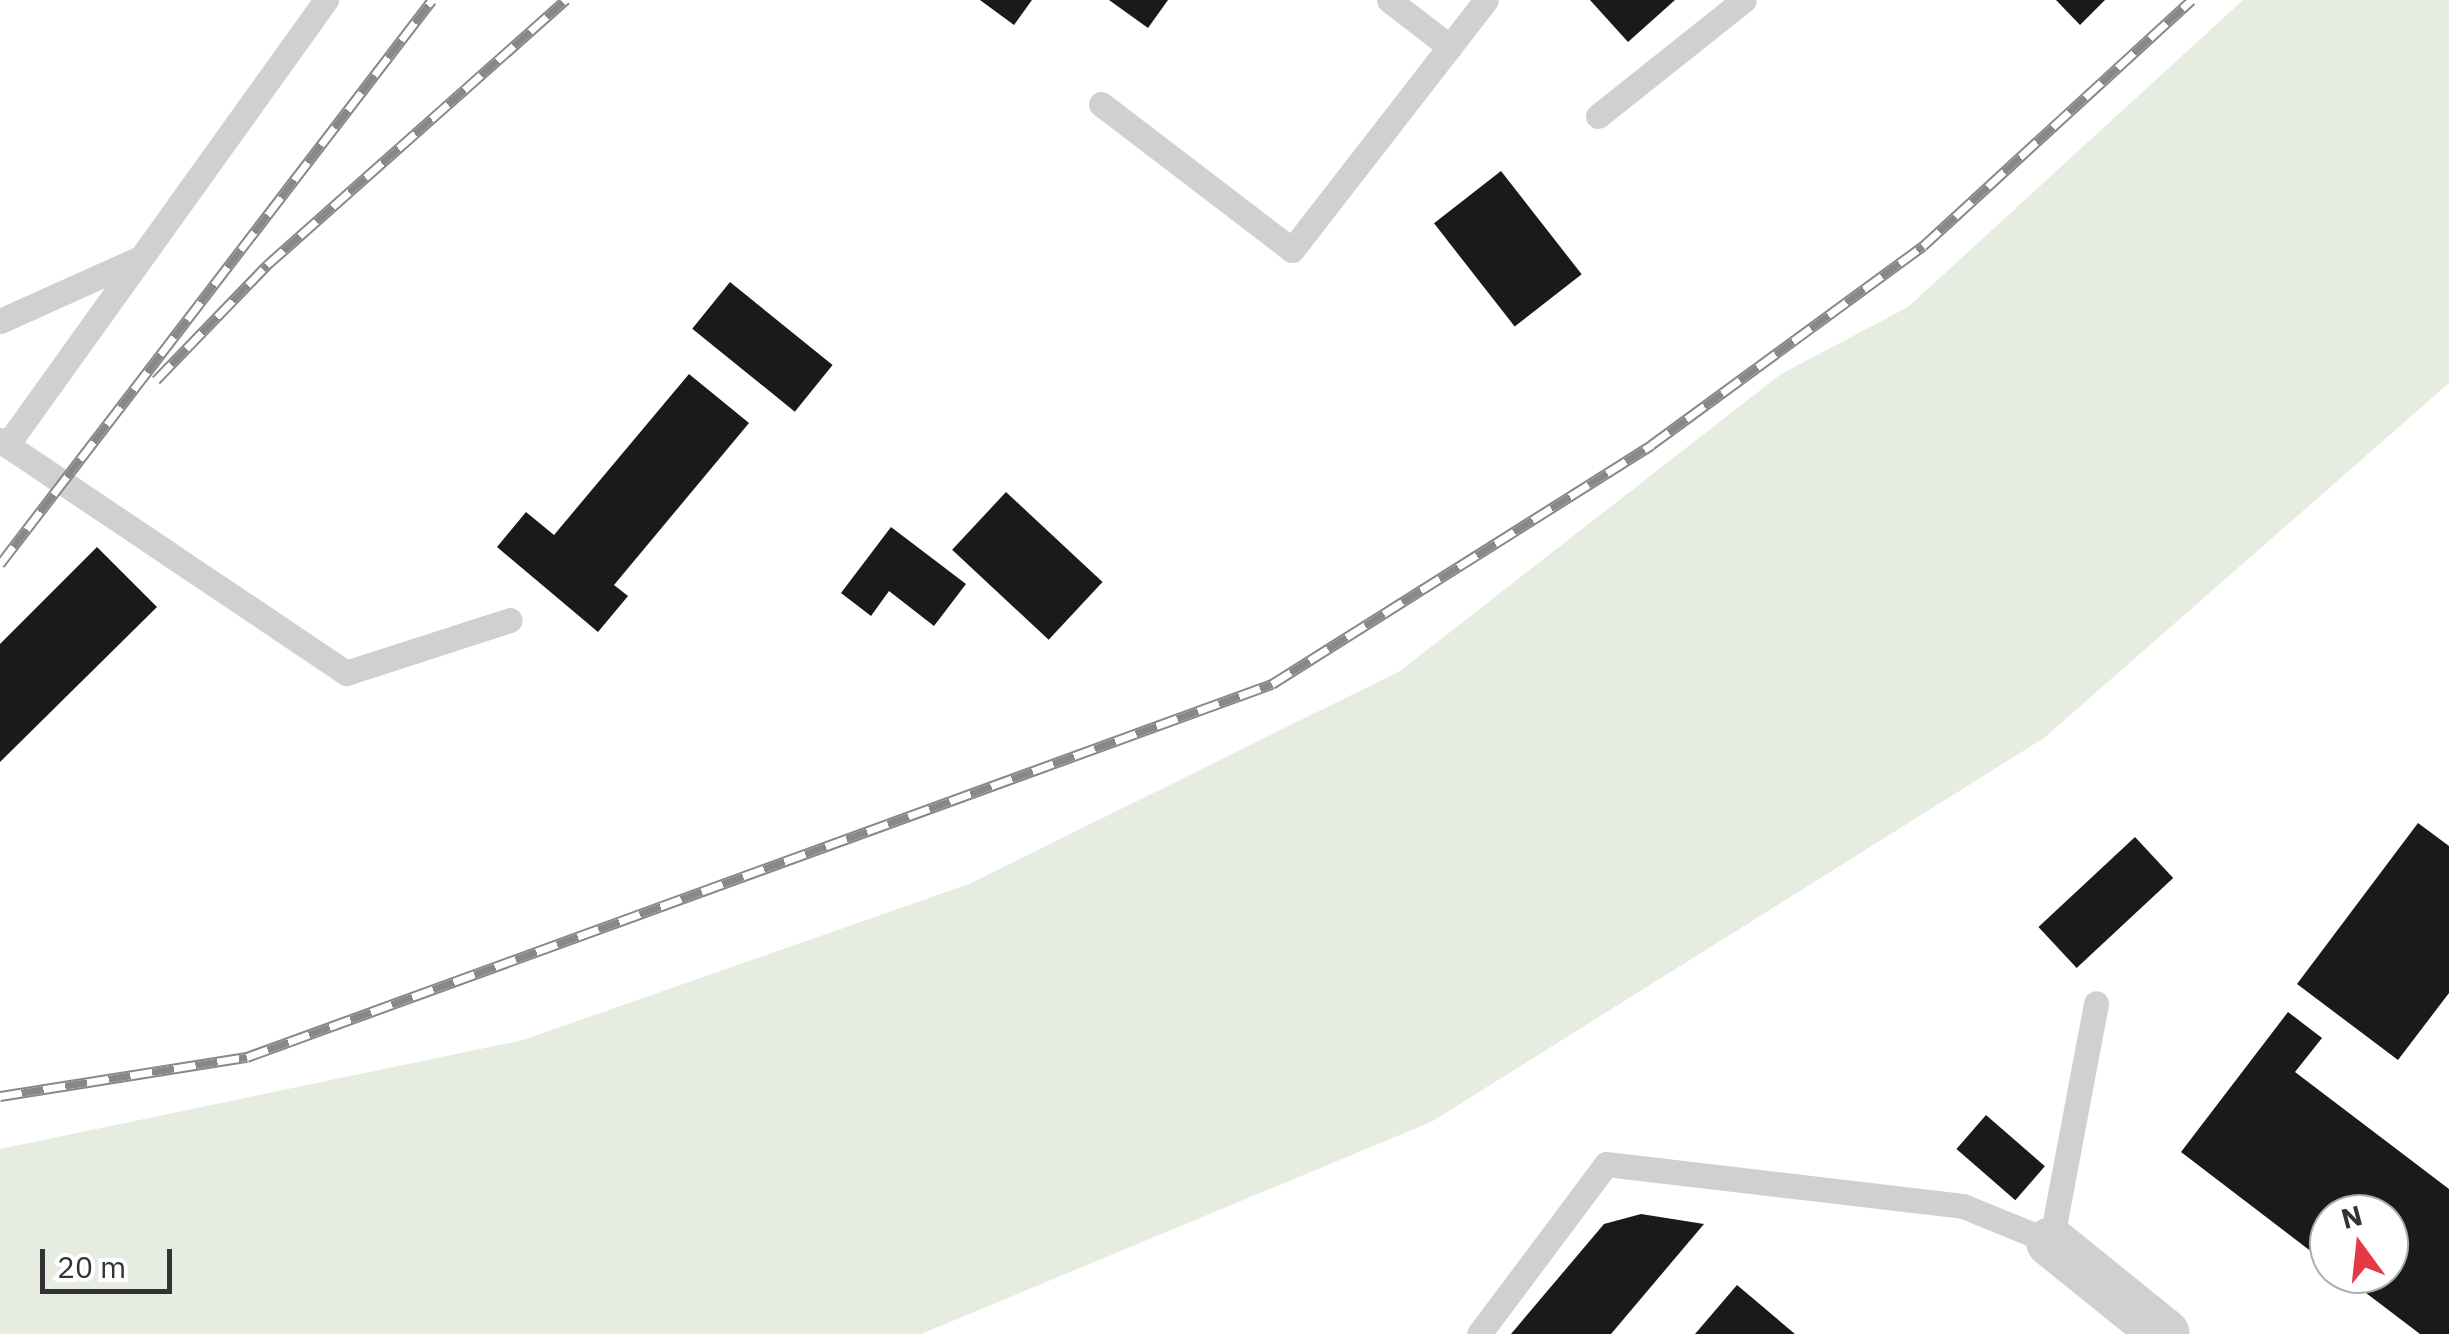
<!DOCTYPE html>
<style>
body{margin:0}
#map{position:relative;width:2449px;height:1334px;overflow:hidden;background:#fff;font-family:"IBM Plex Sans",sans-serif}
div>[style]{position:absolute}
.green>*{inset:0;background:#e6ecdf}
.building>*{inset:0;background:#1a1a1a;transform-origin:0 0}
.lane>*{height:25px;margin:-12.5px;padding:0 12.5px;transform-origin:12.5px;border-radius:12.5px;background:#d0d0d0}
.street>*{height:50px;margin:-25px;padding:0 25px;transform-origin:25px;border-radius:25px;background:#d0d0d0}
.rail>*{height:11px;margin-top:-5.5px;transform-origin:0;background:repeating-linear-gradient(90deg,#fff 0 22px,#888 0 44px);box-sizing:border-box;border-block:2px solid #888}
span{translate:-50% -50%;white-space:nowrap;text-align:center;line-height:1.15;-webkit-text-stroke:10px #fff;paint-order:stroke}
.north{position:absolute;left:2309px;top:1194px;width:100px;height:100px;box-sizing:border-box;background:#fff;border:2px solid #adadad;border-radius:50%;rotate:345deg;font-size:28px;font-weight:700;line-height:40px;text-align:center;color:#333}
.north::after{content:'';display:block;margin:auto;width:35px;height:45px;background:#e63946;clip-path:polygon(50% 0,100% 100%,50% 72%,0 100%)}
.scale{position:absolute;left:40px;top:1249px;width:132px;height:45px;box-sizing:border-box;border:5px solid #333;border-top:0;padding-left:12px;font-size:30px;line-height:35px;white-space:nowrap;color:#333;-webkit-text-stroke:8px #fff;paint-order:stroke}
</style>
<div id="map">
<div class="green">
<div style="clip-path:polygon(2243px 0,2449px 0,2449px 383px,2044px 738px,1431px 1122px,921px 1334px,0 1334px,0 1149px,523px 1040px,969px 884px,1400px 671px,1781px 374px,1908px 307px)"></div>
</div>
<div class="building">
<div style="clip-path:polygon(980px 0,1032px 0,1014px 25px)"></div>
<div style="clip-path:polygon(1109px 0,1168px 0,1148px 28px)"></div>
<div style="clip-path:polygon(1590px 0,1675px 0,1628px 42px)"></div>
<div style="clip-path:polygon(2056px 0,2105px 0,2080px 25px)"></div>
<div style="left:1501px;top:171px;width:131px;height:85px;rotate:52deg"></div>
<div style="left:730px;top:282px;width:132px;height:60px;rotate:39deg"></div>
<div style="clip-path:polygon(689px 374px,749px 423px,614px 585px,628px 596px,598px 632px,497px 547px,526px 512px,554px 535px)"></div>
<div style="left:1006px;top:492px;width:132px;height:79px;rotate:43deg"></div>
<div style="clip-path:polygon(891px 527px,966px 584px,934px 626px,889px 591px,871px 616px,841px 593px)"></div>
<div style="clip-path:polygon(97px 547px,157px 607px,0 762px,0 644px)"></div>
<div style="clip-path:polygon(2418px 823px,2449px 846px,2449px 993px,2398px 1060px,2297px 984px)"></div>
<div style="left:2135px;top:837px;width:56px;height:132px;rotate:47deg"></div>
<div style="clip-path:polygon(2288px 1012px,2322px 1038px,2295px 1072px,2449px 1189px,2449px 1334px,2420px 1334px,2341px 1274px,2389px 1274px,2389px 1214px,2329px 1214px,2329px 1265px,2181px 1152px)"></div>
<div style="left:1986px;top:1115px;width:78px;height:45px;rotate:41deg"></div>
<div style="clip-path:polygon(1641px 1214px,1704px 1224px,1611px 1334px,1511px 1334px,1604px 1224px)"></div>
<div style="clip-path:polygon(1737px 1285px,1795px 1334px,1695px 1334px)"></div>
</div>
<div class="lane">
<div style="left:1389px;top:0;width:77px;rotate:37.6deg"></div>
<div style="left:1101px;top:104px;width:240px;rotate:37.4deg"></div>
<div style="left:1292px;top:250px;width:316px;rotate:-52.2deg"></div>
<div style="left:1598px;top:116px;width:186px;rotate:-38.5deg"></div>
<div style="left:0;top:321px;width:151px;rotate:-24.2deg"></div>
<div style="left:0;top:440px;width:9px;rotate:36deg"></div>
<div style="left:7px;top:445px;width:548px;rotate:-54.37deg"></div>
<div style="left:7px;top:445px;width:409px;rotate:33.9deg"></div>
<div style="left:346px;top:673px;width:172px;rotate:-17.9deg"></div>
<div style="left:1479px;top:1334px;width:212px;rotate:-53.2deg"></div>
<div style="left:1606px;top:1164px;width:359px;rotate:6.7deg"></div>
<div style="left:1963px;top:1206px;width:95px;rotate:22.2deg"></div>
<div style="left:2051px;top:1242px;width:243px;rotate:-79.3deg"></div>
</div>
<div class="street">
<div style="left:2051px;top:1242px;width:146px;rotate:38.9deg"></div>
</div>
<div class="rail">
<div style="left:156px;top:380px;width:160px;rotate:-46deg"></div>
<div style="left:267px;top:265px;width:400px;rotate:-41.6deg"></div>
<div style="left:0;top:564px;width:710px;rotate:-52.55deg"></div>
<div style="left:0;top:1096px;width:250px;rotate:-9deg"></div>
<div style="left:247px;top:1057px;width:1091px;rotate:-20deg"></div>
<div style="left:1272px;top:684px;width:448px;rotate:-32.2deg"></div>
<div style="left:1651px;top:445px;width:337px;rotate:-36.2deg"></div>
<div style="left:1923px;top:246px;width:364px;rotate:-42.5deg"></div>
</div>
<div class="north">N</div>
<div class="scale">20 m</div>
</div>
